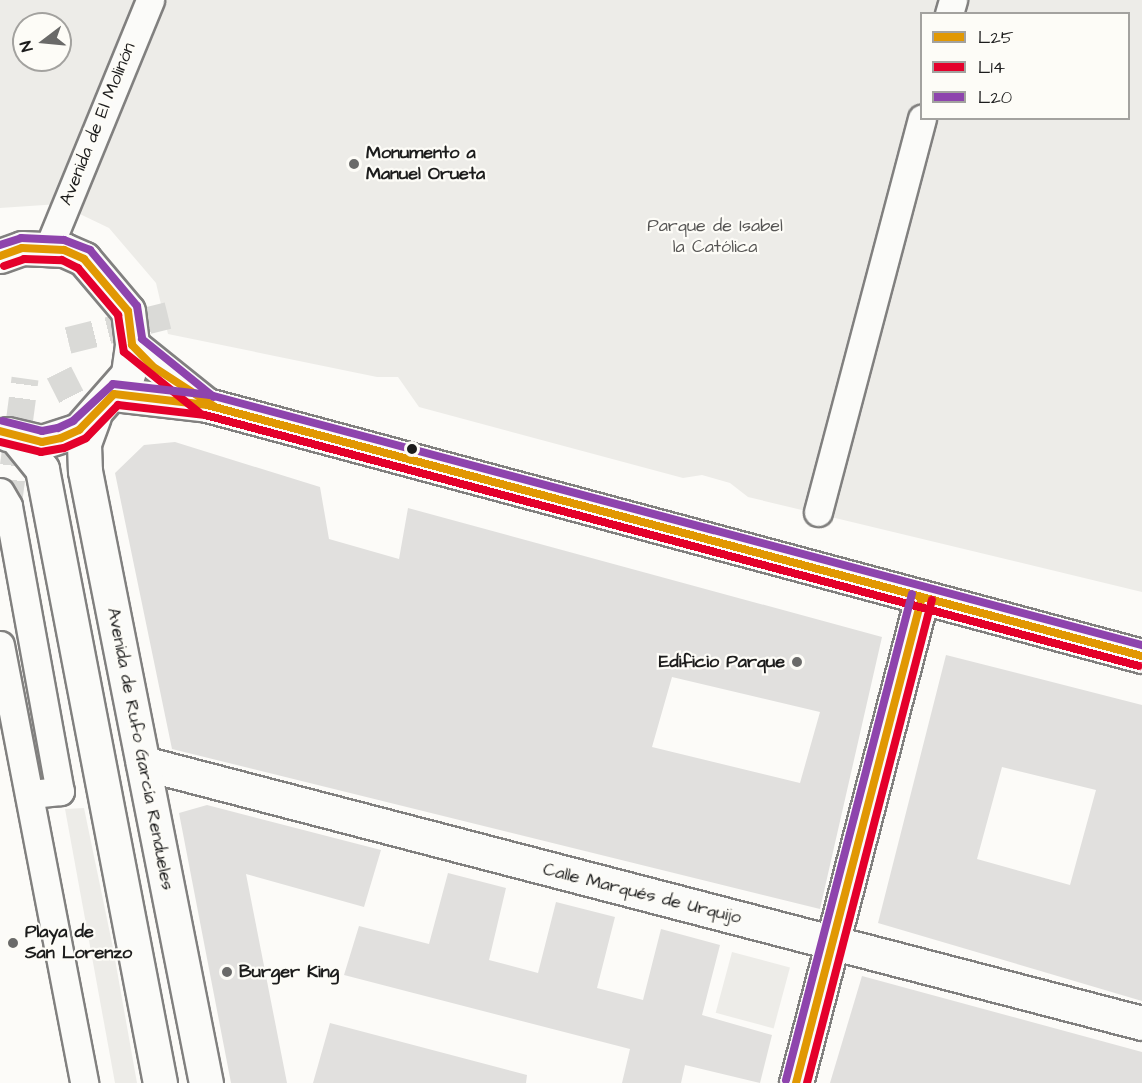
<!DOCTYPE html>
<meta charset="utf-8">
<style>
body{margin:0}
#map{position:relative;width:1142px;height:1083px;overflow:hidden;background:#fcfbf8;font-family:"Architects Daughter",sans-serif}
div>[style]{position:absolute}
.green>*{inset:0;background:#edece8;transform-origin:0 0}
.building>*{inset:0;background:#e1e0de}
.pedestrian-tunnel>*{height:27px;margin-top:-13.5px;transform-origin:0;background:repeating-linear-gradient(90deg,#dadad7 0 27px,transparent 0 41px)}
.roads{filter:drop-shadow(2px 0 #81807f) drop-shadow(-2px 0 #81807f) drop-shadow(0 2px #81807f) drop-shadow(0 -2px #81807f)}
.pedestrian>*{height:27px;margin:-13.5px;padding:0 13.5px;transform-origin:13.5px;border-radius:13.5px;background:#fbfbf9}
.minor>*{height:33px;margin:-16.5px;padding:0 16.5px;transform-origin:16.5px;border-radius:16.5px;background:#fbfbf9}
.secondary>*{height:33px;margin:-16.5px;padding:0 16.5px;transform-origin:16.5px;border-radius:16.5px;background:#fbfbf9}
.bus-1>*{height:8px;margin:-4px;padding:0 4px;transform-origin:4px;border-radius:4px;background:#e19803}
.bus-2>*{height:8px;margin:-4px;padding:0 4px;transform-origin:4px;border-radius:4px;background:#e4002b}
.bus-3>*{height:8px;margin:-4px;padding:0 4px;transform-origin:4px;border-radius:4px;background:#8e44ad}
.dots>*{width:16px;height:16px;translate:-50% -50%;box-sizing:border-box;border:3px solid #fdfcf7;border-radius:50%}
span{translate:-50% -50%;white-space:nowrap;text-align:center;line-height:1.15;-webkit-text-stroke:4.5px #fdfcf7;paint-order:stroke}
.street-label{font-size:18px;color:#1c1c1c}
.poi-label{font-size:18px;color:#1c1c1c;font-weight:700}
.left{translate:0 -50%;text-align:left}
.right{translate:-100% -50%;text-align:right}
.park-label{font-size:18px;color:#575655}
.legend{position:absolute;left:920px;top:12px;width:210px;height:108px;box-sizing:border-box;background:#fdfcf7;border:2px solid #a3a29f;margin:0;padding:8px 10px;list-style:none;font-size:18px;color:#1c1c1c}
.legend li{display:flex;align-items:center;gap:12px;height:30px}
.legend b{width:30px;border:2px solid #a3a29f}
.north{position:absolute;left:12px;top:12px;width:60px;height:60px;box-sizing:border-box;background:#fdfcf7;border:2px solid #a3a29f;border-radius:50%;rotate:254deg;font-size:16px;font-weight:700;line-height:24px;text-align:center;color:#1c1c1c}
.north::after{content:'';display:block;margin:auto;width:21px;height:27px;background:#6a6a69;clip-path:polygon(50% 0,100% 100%,50% 72%,0 100%)}
</style>
<div id="map">
<div class="green">
<div style="clip-path:polygon(evenodd,0 0,1142px 0,1142px 592px,748px 497px,730px 483px,702px 475px,683px 478px,419px 407px,398px 377px,377px 377px,168px 334px,156px 283px,109px 228px,59px 204px,0 208px,0 0,922px 14px,1128px 14px,1128px 118px,922px 118px,922px 14px,0 0,24px 24px,60px 24px,60px 60px,24px 60px,24px 24px)"></div>
<div style="clip-path:polygon(84px 808px,113px 948px,137px 1083px,115px 1083px,65px 809px)"></div>
<div style="left:732px;top:952px;width:60px;height:63px;rotate:15deg"></div>
</div>
<div class="building">
<div style="clip-path:polygon(evenodd,175px 442px,320px 487px,329px 539px,399px 559px,408px 508px,882px 637px,820px 909px,172px 749px,115px 473px,144px 445px,175px 442px,672px 677px,820px 712px,800px 783px,652px 747px,672px 677px)"></div>
<div style="clip-path:polygon(evenodd,946px 655px,1142px 705px,1142px 1001px,878px 923px,946px 655px,1002px 767px,1096px 790px,1070px 885px,977px 859px,1002px 767px)"></div>
<div style="clip-path:polygon(207px 805px,381px 850px,364px 907px,246px 874px,287px 1083px,231px 1083px,179px 813px)"></div>
<div style="clip-path:polygon(448px 873px,506px 888px,489px 960px,538px 973px,556px 902px,615px 917px,597px 988px,643px 1000px,661px 929px,720px 945px,702px 1015px,772px 1035px,760px 1083px,685px 1065px,681px 1083px,622px 1083px,630px 1049px,344px 975px,359px 926px,429px 944px)"></div>
<div style="clip-path:polygon(862px 976px,1142px 1052px,1142px 1083px,830px 1083px)"></div>
<div style="clip-path:polygon(330px 1023px,527px 1075px,526px 1083px,313px 1083px)"></div>
</div>
<div class="pedestrian-tunnel">
<div style="left:68px;top:340px;width:103px;rotate:-14deg"></div>
<div style="left:59px;top:372px;width:77px;rotate:63.1deg"></div>
<div style="left:8px;top:506px;width:129px;rotate:-82.4deg"></div>
</div>
<div class="roads">
<div class="pedestrian">
<div style="left:949px;top:14px;width:15px;rotate:-74deg"></div>
<div style="left:48px;top:249px;width:269px;rotate:-67.7deg"></div>
<div style="left:0;top:492px;width:16px;rotate:60deg"></div>
<div style="left:8px;top:506px;width:290px;rotate:79.7deg"></div>
<div style="left:60px;top:791px;width:31px;rotate:174deg"></div>
<div style="left:818px;top:512px;width:407px;rotate:-75.2deg"></div>
<div style="left:0;top:645px;width:446px;rotate:79.1deg"></div>
</div>
<div class="minor">
<div style="left:143px;top:763px;width:1032px;rotate:14.59deg"></div>
<div style="left:796px;top:1083px;width:502px;rotate:-75.47deg"></div>
</div>
<div class="secondary">
<div style="left:0;top:256px;width:23px;rotate:-20deg"></div>
<div style="left:22px;top:248px;width:42px;rotate:2.7deg"></div>
<div style="left:64px;top:250px;width:22px;rotate:24deg"></div>
<div style="left:84px;top:259px;width:68px;rotate:49.8deg"></div>
<div style="left:128px;top:311px;width:34px;rotate:83deg"></div>
<div style="left:132px;top:345px;width:29px;rotate:98deg"></div>
<div style="left:128px;top:374px;width:74px;rotate:131.2deg"></div>
<div style="left:79px;top:430px;width:39px;rotate:162deg"></div>
<div style="left:42px;top:442px;width:36px;rotate:-167deg"></div>
<div style="left:132px;top:345px;width:91px;rotate:38.8deg"></div>
<div style="left:114px;top:394px;width:94px;rotate:6.7deg"></div>
<div style="left:207px;top:405px;width:968px;rotate:15.03deg"></div>
<div style="left:94px;top:416px;width:30px;rotate:110deg"></div>
<div style="left:84px;top:444px;width:27px;rotate:88deg"></div>
<div style="left:85px;top:471px;width:624px;rotate:78.82deg"></div>
<div style="left:17px;top:438px;width:40px;rotate:51deg"></div>
<div style="left:42px;top:469px;width:625px;rotate:79.12deg"></div>
</div>
</div>
<div class="bus-1">
<div style="left:0;top:256px;width:23px;rotate:-20deg"></div>
<div style="left:22px;top:248px;width:42px;rotate:2.7deg"></div>
<div style="left:64px;top:250px;width:22px;rotate:24deg"></div>
<div style="left:84px;top:259px;width:68px;rotate:49.8deg"></div>
<div style="left:128px;top:311px;width:34px;rotate:83deg"></div>
<div style="left:132px;top:345px;width:29px;rotate:46deg"></div>
<div style="left:152px;top:366px;width:75px;rotate:33.1deg"></div>
<div style="left:0;top:431px;width:43px;rotate:14.7deg"></div>
<div style="left:42px;top:442px;width:19px;rotate:-12deg"></div>
<div style="left:61px;top:438px;width:20px;rotate:-24deg"></div>
<div style="left:79px;top:430px;width:50px;rotate:-45.8deg"></div>
<div style="left:114px;top:394px;width:94px;rotate:6.7deg"></div>
<div style="left:207px;top:405px;width:968px;rotate:15.03deg"></div>
<div style="left:796px;top:1083px;width:502px;rotate:-75.47deg"></div>
</div>
<div class="bus-2">
<div style="left:4px;top:266px;width:21px;rotate:-19deg"></div>
<div style="left:24px;top:259px;width:38px;rotate:2deg"></div>
<div style="left:62px;top:260px;width:18px;rotate:27deg"></div>
<div style="left:78px;top:268px;width:62px;rotate:49.6deg"></div>
<div style="left:118px;top:315px;width:37px;rotate:81deg"></div>
<div style="left:124px;top:352px;width:97px;rotate:38.8deg"></div>
<div style="left:0;top:442px;width:42px;rotate:13.7deg"></div>
<div style="left:41px;top:452px;width:23px;rotate:-10deg"></div>
<div style="left:64px;top:448px;width:24px;rotate:-24deg"></div>
<div style="left:86px;top:438px;width:46px;rotate:-45.9deg"></div>
<div style="left:118px;top:405px;width:88px;rotate:6.6deg"></div>
<div style="left:205px;top:415px;width:967px;rotate:15.04deg"></div>
<div style="left:807px;top:1083px;width:499px;rotate:-75.5deg"></div>
</div>
<div class="bus-3">
<div style="left:0;top:245px;width:22px;rotate:-18deg"></div>
<div style="left:21px;top:238px;width:43px;rotate:2.7deg"></div>
<div style="left:64px;top:240px;width:28px;rotate:21deg"></div>
<div style="left:90px;top:250px;width:73px;rotate:50deg"></div>
<div style="left:137px;top:306px;width:33px;rotate:81deg"></div>
<div style="left:142px;top:339px;width:92px;rotate:38.9deg"></div>
<div style="left:3px;top:421px;width:40px;rotate:14.4deg"></div>
<div style="left:42px;top:431px;width:16px;rotate:-11deg"></div>
<div style="left:58px;top:428px;width:17px;rotate:-25deg"></div>
<div style="left:73px;top:421px;width:54px;rotate:-42.8deg"></div>
<div style="left:113px;top:384px;width:98px;rotate:6.5deg"></div>
<div style="left:210px;top:395px;width:965px;rotate:15.02deg"></div>
<div style="left:786px;top:1080px;width:502px;rotate:-75.47deg"></div>
</div>
<div class="dots">
<div style="left:354px;top:164px;background:#6a6a69"></div>
<div style="left:412px;top:449px;background:#1c1c1c"></div>
<div style="left:797px;top:662px;background:#6a6a69"></div>
<div style="left:13px;top:943px;background:#6a6a69"></div>
<div style="left:227px;top:972px;background:#6a6a69"></div>
</div>
<div class="street-label">
<span style="left:98px;top:124px;rotate:-68deg">Avenida de El Molinón</span>
<span style="left:140px;top:749px;rotate:79deg">Avenida de Rufo García Rendueles</span>
<span style="left:642px;top:894px;rotate:14deg">Calle Marqués de Urquijo</span>
</div>
<div class="poi-label">
<span class="left" style="left:366px;top:164px">Monumento a<br>Manuel Orueta</span>
<span class="right" style="left:785px;top:662px">Edificio Parque</span>
<span class="left" style="left:25px;top:943px">Playa de<br>San Lorenzo</span>
<span class="left" style="left:239px;top:972px">Burger King</span>
</div>
<div class="park-label">
<span style="left:715px;top:237px">Parque de Isabel<br>la Católica</span>
</div>
<ul class="legend">
<li><b style="height:8px;background:#e19803"></b>L25</li>
<li><b style="height:8px;background:#e4002b"></b>L14</li>
<li><b style="height:8px;background:#8e44ad"></b>L20</li>
</ul>
<div class="north">N</div>
</div>
